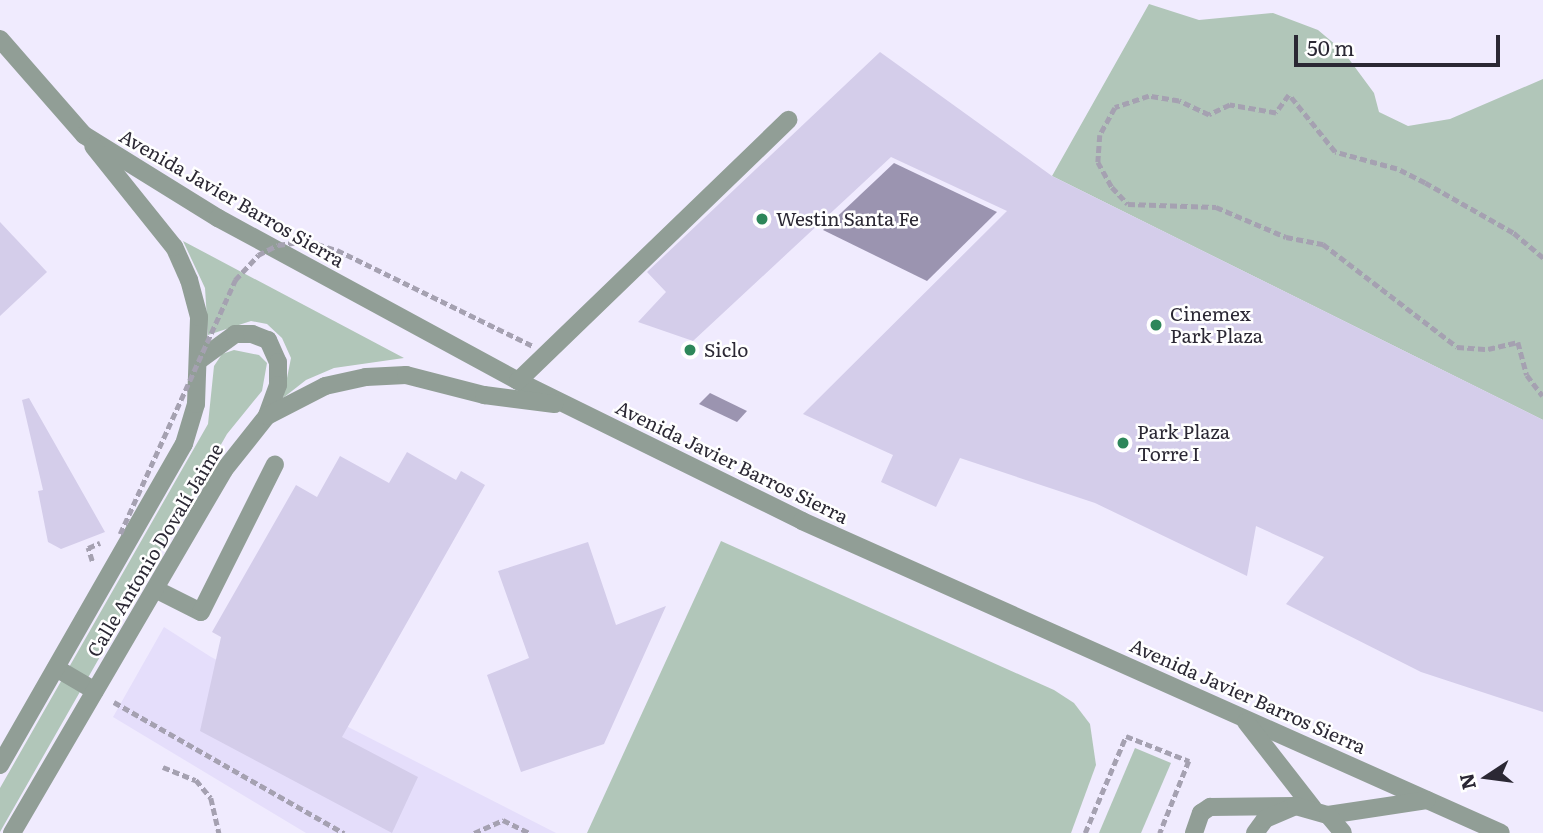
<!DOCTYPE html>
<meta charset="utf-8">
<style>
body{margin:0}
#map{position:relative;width:1543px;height:833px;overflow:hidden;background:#f0ebfe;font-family:Literata,serif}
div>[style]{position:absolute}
.built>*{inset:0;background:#e5defb}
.green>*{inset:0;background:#b1c6b9}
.water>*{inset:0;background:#9b94b0}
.building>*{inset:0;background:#d4cdea}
.path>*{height:4.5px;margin-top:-2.25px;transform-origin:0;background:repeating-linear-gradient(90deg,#a5a1b1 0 7px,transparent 0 10.5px)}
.minor>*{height:18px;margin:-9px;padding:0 9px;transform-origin:9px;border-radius:9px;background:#919e96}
.path-bridge>*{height:4.5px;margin-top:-2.25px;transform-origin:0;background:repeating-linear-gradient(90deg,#a5a1b1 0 7px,transparent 0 10.5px)}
.dots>*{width:19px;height:19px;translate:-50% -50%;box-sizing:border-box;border:4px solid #fff;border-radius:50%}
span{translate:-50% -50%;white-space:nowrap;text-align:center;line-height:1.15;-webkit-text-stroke:5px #fff;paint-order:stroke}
.street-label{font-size:19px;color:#2b2834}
.poi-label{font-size:19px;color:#2b2834}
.left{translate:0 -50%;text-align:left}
.north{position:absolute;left:1452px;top:742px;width:70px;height:70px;-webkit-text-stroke:5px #fff;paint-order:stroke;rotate:257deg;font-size:19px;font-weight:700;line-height:28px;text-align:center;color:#2b2834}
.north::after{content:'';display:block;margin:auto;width:24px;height:32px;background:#2b2834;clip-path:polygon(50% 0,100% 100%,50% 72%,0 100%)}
.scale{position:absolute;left:1294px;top:35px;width:206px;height:32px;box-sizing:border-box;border:4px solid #2b2834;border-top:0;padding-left:9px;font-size:21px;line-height:24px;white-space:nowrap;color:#2b2834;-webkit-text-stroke:5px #fff;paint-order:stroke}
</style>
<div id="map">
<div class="built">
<div style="clip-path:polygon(164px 627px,211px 657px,556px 833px,306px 833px,113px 717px)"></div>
</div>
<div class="green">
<div style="clip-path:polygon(1149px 4px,1199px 20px,1273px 13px,1318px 30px,1343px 51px,1374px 93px,1379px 112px,1408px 126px,1450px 119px,1543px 79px,1543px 420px,1052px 176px)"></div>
<div style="clip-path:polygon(183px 241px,404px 358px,334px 368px,306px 380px,283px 398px,291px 358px,282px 338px,267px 324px,251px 321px,208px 335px,205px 288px)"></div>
<div style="clip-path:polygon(234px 350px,259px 355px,267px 363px,262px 391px,227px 434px,0 832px,0 788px,208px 424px,214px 366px,222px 354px)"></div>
<div style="clip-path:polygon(721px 541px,1054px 690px,1074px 703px,1090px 724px,1096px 765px,1071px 833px,587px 833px)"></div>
<div style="clip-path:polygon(1135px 748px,1171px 763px,1141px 833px,1099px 833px)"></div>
</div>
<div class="water">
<div style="clip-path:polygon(894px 163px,997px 212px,927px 281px,823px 230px)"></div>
<div style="clip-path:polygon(710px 393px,747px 411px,737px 422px,699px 404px)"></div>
</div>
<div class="building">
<div style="clip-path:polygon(880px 52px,1052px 176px,1543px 420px,1543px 712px,1421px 672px,1286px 604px,1324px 557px,1256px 526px,1247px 576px,1095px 503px,960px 458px,936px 507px,881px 482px,893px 455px,803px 414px,1007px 211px,891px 157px,693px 341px,638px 322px,666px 292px,647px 272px)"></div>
<div style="clip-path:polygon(0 222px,47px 272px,0 316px)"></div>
<div style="clip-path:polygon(29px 398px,105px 532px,61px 549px,48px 542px,38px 491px,43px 490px,22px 400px)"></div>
<div style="clip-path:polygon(407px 452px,456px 480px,461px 471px,485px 485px,342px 737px,418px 777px,392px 833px,200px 731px,221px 637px,212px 632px,296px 485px,317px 497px,340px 456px,389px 483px)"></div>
<div style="clip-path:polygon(588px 542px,616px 625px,666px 606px,604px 744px,521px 772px,487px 675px,529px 658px,498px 571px)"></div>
</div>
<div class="path">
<div style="left:1543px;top:258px;width:39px;rotate:-140deg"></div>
<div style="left:1513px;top:233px;width:101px;rotate:-150.4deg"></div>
<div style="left:1425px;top:183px;width:31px;rotate:-153deg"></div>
<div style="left:1397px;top:169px;width:64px;rotate:-164.7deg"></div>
<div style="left:1335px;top:152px;width:73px;rotate:-128.9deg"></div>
<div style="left:1289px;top:95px;width:22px;rotate:126deg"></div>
<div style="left:1276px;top:113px;width:47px;rotate:-170.1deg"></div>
<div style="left:1230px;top:105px;width:23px;rotate:155deg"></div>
<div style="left:1209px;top:115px;width:33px;rotate:-155deg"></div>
<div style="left:1179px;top:101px;width:30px;rotate:-171deg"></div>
<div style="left:1149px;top:96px;width:36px;rotate:161deg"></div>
<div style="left:1115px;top:108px;width:31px;rotate:119deg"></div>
<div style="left:1100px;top:135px;width:27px;rotate:94deg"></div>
<div style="left:1098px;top:162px;width:29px;rotate:61deg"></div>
<div style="left:1112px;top:187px;width:23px;rotate:47deg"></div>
<div style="left:1128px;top:204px;width:88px;rotate:2deg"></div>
<div style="left:1216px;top:207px;width:76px;rotate:23.2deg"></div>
<div style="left:1286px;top:237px;width:38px;rotate:11deg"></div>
<div style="left:1323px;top:244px;width:169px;rotate:37.5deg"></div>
<div style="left:1457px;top:347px;width:31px;rotate:4deg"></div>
<div style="left:1488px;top:349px;width:31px;rotate:-13deg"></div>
<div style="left:1518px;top:342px;width:34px;rotate:75deg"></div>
<div style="left:1527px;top:375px;width:26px;rotate:53deg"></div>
<div style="left:92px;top:561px;width:14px;rotate:-107deg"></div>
<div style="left:88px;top:548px;width:13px;rotate:-23deg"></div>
<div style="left:114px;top:702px;width:265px;rotate:29.7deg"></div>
<div style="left:163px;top:767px;width:35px;rotate:22deg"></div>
<div style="left:196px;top:780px;width:23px;rotate:50deg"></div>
<div style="left:211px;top:798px;width:36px;rotate:77deg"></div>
<div style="left:474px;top:833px;width:32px;rotate:-24deg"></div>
<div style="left:503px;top:820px;width:30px;rotate:26deg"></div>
<div style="left:1085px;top:833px;width:105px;rotate:-67.1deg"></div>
<div style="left:1126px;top:736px;width:68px;rotate:21.6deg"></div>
<div style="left:1189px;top:761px;width:78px;rotate:111.9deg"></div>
</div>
<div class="minor">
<div style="left:0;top:39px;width:128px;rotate:48.8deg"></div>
<div style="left:84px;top:135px;width:158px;rotate:31.8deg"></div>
<div style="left:218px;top:218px;width:341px;rotate:28.5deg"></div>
<div style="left:518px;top:381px;width:317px;rotate:26.2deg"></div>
<div style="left:802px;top:521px;width:765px;rotate:24.05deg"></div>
<div style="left:201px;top:359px;width:42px;rotate:-36.3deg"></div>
<div style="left:235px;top:334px;width:17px"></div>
<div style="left:252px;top:334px;width:17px;rotate:21deg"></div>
<div style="left:268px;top:340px;width:24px;rotate:66deg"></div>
<div style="left:278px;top:362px;width:23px;rotate:90deg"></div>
<div style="left:278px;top:385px;width:33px;rotate:110deg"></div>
<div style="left:518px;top:381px;width:376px;rotate:-44deg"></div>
<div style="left:155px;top:589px;width:51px;rotate:26.6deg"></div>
<div style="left:201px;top:612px;width:165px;rotate:-63.4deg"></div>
<div style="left:56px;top:668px;width:45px;rotate:30.5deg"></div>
<div style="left:1246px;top:722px;width:109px;rotate:52.1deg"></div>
<div style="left:0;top:765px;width:370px;rotate:-60.2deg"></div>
<div style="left:184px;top:444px;width:42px;rotate:-73.3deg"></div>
<div style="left:196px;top:404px;width:87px;rotate:-88deg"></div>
<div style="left:199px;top:317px;width:38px;rotate:-105deg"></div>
<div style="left:189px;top:280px;width:36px;rotate:-114deg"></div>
<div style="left:174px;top:247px;width:129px;rotate:-128.7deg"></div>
<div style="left:1328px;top:815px;width:100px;rotate:-8.6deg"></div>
<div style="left:12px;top:833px;width:420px;rotate:-59.7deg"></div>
<div style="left:224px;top:470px;width:69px;rotate:-51.5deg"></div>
<div style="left:267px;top:416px;width:65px;rotate:-27.3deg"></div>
<div style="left:325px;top:386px;width:42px;rotate:-12.4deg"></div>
<div style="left:366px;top:377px;width:40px;rotate:-2.9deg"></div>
<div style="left:406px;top:375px;width:81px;rotate:14.4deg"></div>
<div style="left:484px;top:395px;width:71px;rotate:7.3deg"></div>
<div style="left:1194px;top:833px;width:21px;rotate:-71deg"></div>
<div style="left:1201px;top:813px;width:11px;rotate:-34deg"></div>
<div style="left:1210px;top:807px;width:86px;rotate:-0.7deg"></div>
<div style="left:1255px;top:833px;width:17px;rotate:-54deg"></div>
<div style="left:1265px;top:819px;width:34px;rotate:-23deg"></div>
<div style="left:1296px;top:806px;width:33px;rotate:16deg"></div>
<div style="left:1328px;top:815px;width:23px;rotate:50deg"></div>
</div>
<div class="path-bridge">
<div style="left:120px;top:534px;width:279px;rotate:-65.6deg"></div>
<div style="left:235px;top:280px;width:34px;rotate:-47deg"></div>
<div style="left:258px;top:255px;width:22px;rotate:-27deg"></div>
<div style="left:278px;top:245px;width:29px;rotate:-8deg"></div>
<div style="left:307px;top:241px;width:31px;rotate:17deg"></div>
<div style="left:337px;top:250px;width:220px;rotate:26.1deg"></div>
</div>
<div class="dots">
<div style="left:762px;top:219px;background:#2d865a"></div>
<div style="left:1156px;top:325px;background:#2d865a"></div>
<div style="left:690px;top:350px;background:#2d865a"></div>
<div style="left:1123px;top:443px;background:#2d865a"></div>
</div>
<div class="street-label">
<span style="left:232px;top:198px;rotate:30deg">Avenida Javier Barros Sierra</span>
<span style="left:732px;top:462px;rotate:26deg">Avenida Javier Barros Sierra</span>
<span style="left:155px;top:550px;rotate:-59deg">Calle Antonio Dovalí Jaime</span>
<span style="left:1248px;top:696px;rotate:24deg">Avenida Javier Barros Sierra</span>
</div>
<div class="poi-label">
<span class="left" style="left:776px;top:219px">Westin Santa Fe</span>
<span class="left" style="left:1170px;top:325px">Cinemex<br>Park Plaza</span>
<span class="left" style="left:704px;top:350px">Siclo</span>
<span class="left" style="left:1137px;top:443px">Park Plaza<br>Torre I</span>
</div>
<div class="north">N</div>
<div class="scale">50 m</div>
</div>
